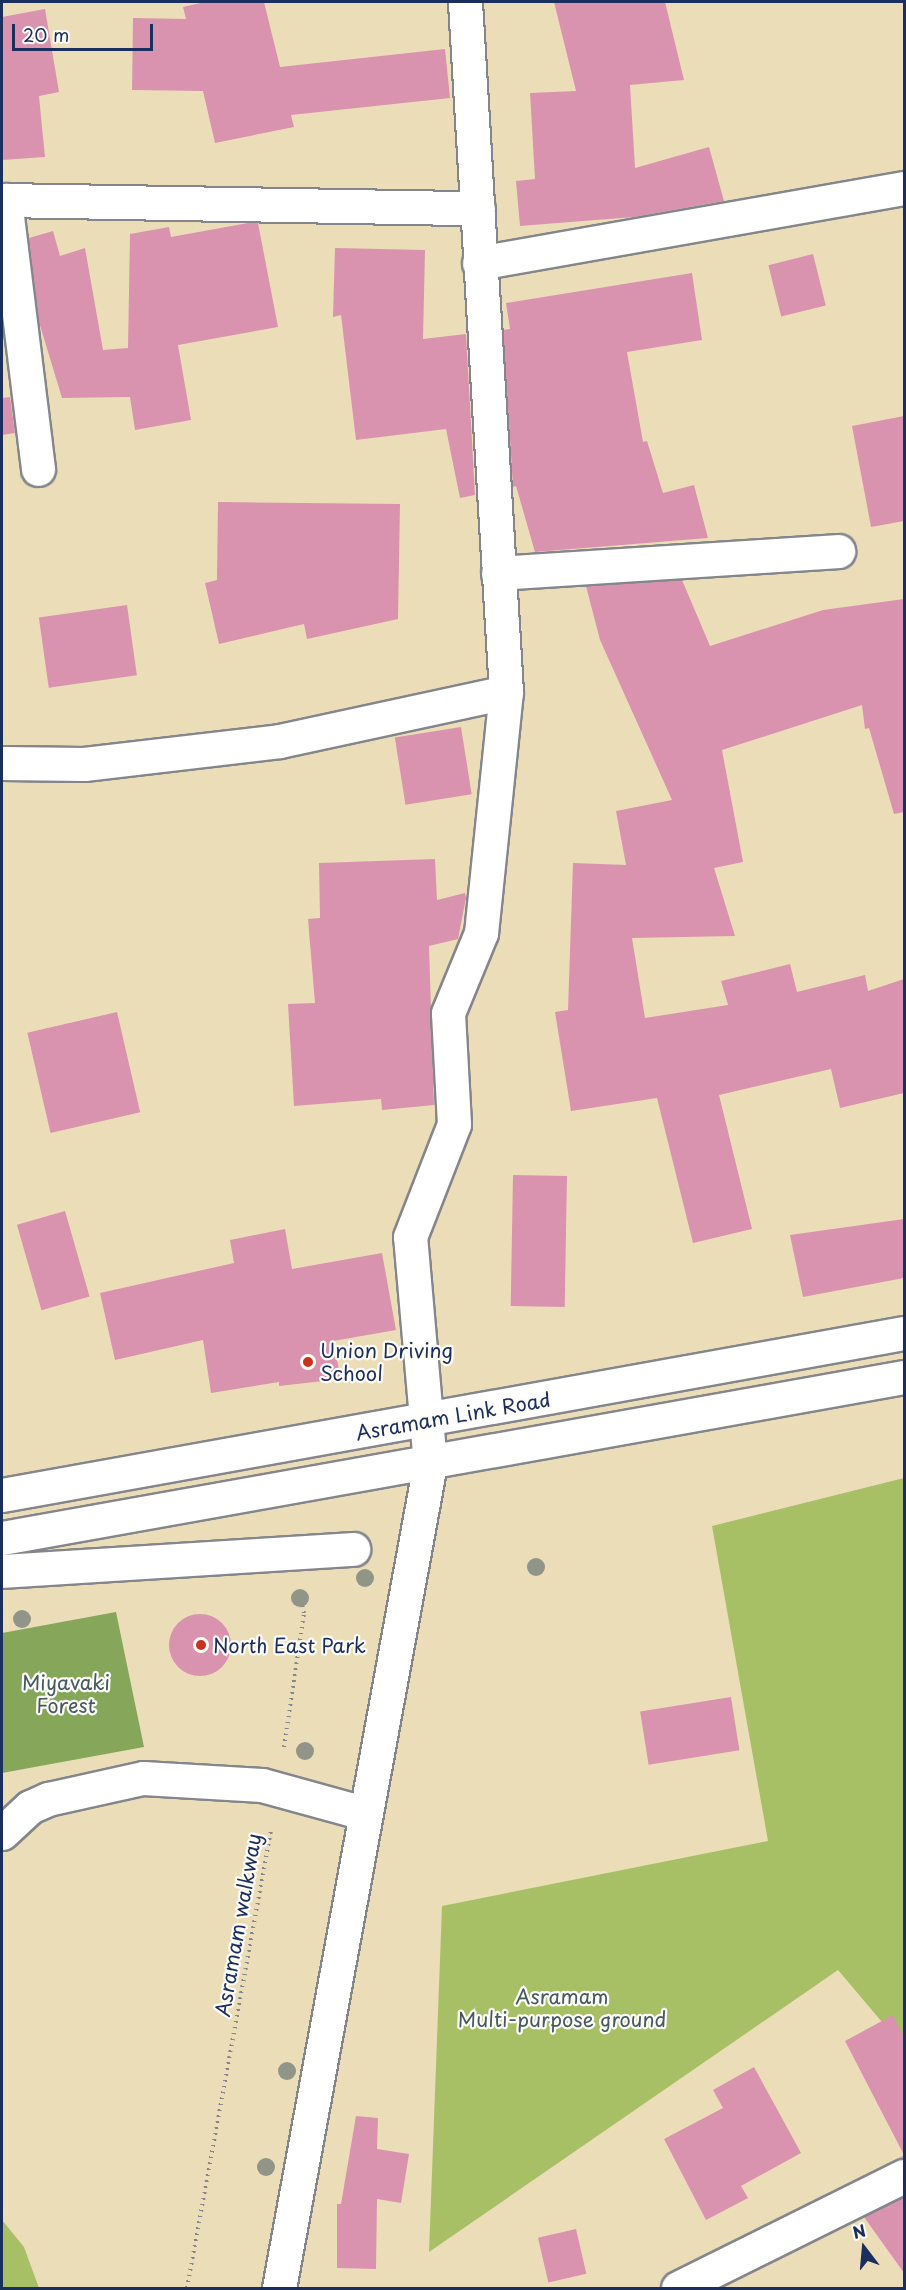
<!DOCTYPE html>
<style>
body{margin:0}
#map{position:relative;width:906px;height:2290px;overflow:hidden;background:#ecddb9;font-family:"Playpen Sans",sans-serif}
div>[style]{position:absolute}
.green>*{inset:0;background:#a8c065}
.forest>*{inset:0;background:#86a65a}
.building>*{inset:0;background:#d993af;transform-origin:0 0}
.round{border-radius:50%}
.path>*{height:4px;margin-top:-2px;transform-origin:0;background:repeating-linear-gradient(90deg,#84868c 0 1.5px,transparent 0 6px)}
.roads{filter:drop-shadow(2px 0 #84868c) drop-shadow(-2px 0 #84868c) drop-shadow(0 2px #84868c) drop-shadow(0 -2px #84868c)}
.street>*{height:33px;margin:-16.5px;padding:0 16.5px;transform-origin:16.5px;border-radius:16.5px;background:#fff}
.secondary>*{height:33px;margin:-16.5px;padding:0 16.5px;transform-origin:16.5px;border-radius:16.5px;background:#fff}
.trees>*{width:18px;height:18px;margin:-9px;border-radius:50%;background:#909588}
.dots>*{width:16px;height:16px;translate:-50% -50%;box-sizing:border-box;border:3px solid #fdfcf7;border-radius:50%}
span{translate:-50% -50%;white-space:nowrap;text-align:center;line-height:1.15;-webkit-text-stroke:4.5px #fdfcf7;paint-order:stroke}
.poi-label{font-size:20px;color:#1b2f5e}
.left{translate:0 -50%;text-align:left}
.street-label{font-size:20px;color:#1b2f5e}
.park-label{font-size:20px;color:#455a60}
.frame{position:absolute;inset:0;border:3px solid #1b2f5e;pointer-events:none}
.north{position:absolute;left:834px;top:2218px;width:60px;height:60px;-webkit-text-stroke:4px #fdfcf7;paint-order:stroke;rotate:344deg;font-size:16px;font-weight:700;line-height:24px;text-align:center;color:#1b2f5e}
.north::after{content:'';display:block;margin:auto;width:21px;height:27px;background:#1b2f5e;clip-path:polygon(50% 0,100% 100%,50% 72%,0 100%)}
.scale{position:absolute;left:12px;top:24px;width:141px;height:27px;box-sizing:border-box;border:3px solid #1b2f5e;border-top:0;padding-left:8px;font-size:18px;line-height:21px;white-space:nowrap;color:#1b2f5e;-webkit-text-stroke:4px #fdfcf7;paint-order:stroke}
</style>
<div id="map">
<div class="green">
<div style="clip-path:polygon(904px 1478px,904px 2048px,838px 1970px,429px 2252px,442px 1906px,768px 1841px,712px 1526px)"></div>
<div style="clip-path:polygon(2px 2220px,24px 2247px,39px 2288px,2px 2288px)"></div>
</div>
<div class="forest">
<div style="clip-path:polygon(116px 1612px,144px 1747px,2px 1773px,2px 1633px)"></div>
</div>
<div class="building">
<div style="clip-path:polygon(205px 2px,264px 2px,280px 67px,445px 49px,450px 98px,291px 115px,294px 127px,215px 143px,203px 91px,132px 90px,133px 18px,186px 19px,183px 7px)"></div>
<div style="clip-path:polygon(554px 2px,665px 2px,684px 80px,630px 85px,635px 168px,709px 147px,724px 201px,634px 217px,520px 226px,516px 181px,535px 179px,530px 93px,576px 91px)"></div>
<div style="clip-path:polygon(45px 9px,59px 92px,39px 96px,45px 157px,2px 160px,2px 17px)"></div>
<div style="clip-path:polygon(248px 223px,258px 223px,278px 327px,178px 345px,191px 420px,135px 430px,130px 397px,62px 398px,39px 322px,29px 238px,53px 231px,60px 256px,85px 248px,103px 350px,128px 348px,130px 234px,169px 227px,171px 237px)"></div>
<div style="clip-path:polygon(335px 248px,425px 250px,423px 339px,466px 334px,475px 495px,460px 498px,446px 429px,356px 440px,341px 315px,333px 317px)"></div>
<div style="left:813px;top:254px;width:53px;height:46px;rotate:76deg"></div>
<div style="clip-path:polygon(692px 273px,702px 340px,627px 352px,643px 442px,647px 441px,663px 493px,694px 485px,708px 538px,535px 552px,516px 486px,513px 487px,503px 330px,510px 329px,506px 303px)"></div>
<div style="clip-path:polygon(10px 397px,15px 433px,2px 435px,2px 398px)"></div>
<div style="clip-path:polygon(904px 416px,904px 521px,871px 527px,852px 426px)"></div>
<div style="clip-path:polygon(218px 502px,400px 504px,398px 619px,307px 639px,304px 624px,219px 644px,205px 583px,217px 580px)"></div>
<div style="clip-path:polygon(682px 580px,710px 646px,823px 610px,904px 599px,904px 812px,894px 814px,869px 728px,865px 729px,862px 705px,722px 750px,743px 862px,714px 868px,735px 936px,632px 938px,645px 1018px,728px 1005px,721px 981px,790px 964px,797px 992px,865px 975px,868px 991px,904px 979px,904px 1093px,840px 1108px,831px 1069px,719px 1095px,752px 1229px,693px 1243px,657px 1098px,571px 1111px,555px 1012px,568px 1010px,573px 863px,626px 865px,616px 811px,672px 800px,600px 640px,586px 586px)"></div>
<div style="left:127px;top:605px;width:71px;height:89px;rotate:82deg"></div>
<div style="left:461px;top:727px;width:68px;height:67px;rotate:81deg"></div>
<div style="clip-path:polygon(435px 859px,437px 900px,465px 893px,466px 898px,458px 939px,429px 946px,434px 1105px,382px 1110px,381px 1099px,294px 1106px,288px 1004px,315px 1003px,308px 919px,320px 918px,319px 863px)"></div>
<div style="left:117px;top:1012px;width:103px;height:92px;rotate:77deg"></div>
<div style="left:513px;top:1175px;width:54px;height:131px;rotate:1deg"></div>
<div style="left:65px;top:1211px;width:89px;height:50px;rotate:74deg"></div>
<div style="clip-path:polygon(904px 1219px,904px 1278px,803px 1297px,790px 1235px)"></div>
<div style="clip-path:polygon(285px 1229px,292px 1269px,382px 1253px,396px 1330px,333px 1341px,341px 1379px,279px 1386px,279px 1382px,211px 1393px,203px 1340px,115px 1360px,100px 1293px,234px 1263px,230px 1240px)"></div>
<div class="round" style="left:169px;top:1614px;width:62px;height:62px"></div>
<div style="left:731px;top:1697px;width:54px;height:92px;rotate:81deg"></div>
<div style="clip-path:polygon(893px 2015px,904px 2037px,904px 2157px,898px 2159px,904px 2155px,845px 2041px)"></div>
<div style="clip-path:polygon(754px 2067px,801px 2153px,741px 2186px,748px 2198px,706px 2220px,664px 2139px,723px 2108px,713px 2090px)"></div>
<div style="clip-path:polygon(356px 2116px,378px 2118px,377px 2149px,409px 2154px,401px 2203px,377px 2199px,376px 2269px,337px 2268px,337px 2204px,341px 2204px)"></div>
<div style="clip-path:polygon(904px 2197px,904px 2273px,864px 2217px)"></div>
<div style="left:576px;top:2229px;width:46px;height:39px;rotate:77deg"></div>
</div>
<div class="path">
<div style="left:284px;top:1747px;width:135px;rotate:-81.5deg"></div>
<div style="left:304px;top:1613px;width:18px;rotate:-103deg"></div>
<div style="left:187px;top:2288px;width:467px;rotate:-79.6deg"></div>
</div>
<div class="roads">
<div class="street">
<div style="left:2px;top:200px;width:476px;rotate:1deg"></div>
<div style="left:5px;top:200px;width:271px;rotate:83deg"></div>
<div style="left:479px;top:263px;width:432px;rotate:-10deg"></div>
<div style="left:498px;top:573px;width:341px;rotate:-3.7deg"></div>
<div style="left:2px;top:763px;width:82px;rotate:0.7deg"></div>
<div style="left:84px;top:764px;width:197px;rotate:-6.7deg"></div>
<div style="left:280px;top:741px;width:231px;rotate:-12.2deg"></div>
<div style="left:2px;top:1571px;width:352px;rotate:-3.6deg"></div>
<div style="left:2px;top:1833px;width:38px;rotate:-43deg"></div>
<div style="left:30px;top:1807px;width:20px;rotate:-24deg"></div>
<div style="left:48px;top:1799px;width:97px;rotate:-12.5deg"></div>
<div style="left:143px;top:1778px;width:119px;rotate:3.4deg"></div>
<div style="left:262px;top:1785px;width:106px;rotate:15.4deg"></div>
<div style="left:279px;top:2288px;width:838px;rotate:-79.62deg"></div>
<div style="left:430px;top:1464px;width:228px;rotate:-95deg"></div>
<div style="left:410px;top:1237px;width:121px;rotate:-68.7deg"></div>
<div style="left:454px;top:1124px;width:111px;rotate:-93.1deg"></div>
<div style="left:448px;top:1013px;width:87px;rotate:-67.6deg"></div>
<div style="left:481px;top:933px;width:242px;rotate:-84.1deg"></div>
<div style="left:506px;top:692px;width:691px;rotate:-93.4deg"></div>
<div style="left:678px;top:2288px;width:252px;rotate:-26.4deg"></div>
</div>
<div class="secondary">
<div style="left:2px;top:1495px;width:916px;rotate:-10.18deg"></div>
<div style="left:2px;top:1538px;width:916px;rotate:-10.12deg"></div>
</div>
</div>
<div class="trees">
<div style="left:536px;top:1567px"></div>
<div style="left:365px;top:1578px"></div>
<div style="left:300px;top:1598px"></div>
<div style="left:22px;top:1619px"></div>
<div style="left:305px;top:1751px"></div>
<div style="left:287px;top:2071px"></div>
<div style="left:266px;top:2167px"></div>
</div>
<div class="dots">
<div style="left:308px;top:1362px;background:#c8321e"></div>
<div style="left:201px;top:1645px;background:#c8321e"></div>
</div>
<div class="poi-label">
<span class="left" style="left:320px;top:1362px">Union Driving<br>School</span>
<span class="left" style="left:213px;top:1645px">North East Park</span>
</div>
<div class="street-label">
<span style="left:453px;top:1416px;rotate:-10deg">Asramam Link Road</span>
<span style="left:238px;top:1925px;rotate:-80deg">Asramam walkway</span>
</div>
<div class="park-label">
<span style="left:66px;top:1694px">Miyavaki<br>Forest</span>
<span style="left:562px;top:2008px">Asramam<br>Multi-purpose ground</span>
</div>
<div class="frame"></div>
<div class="north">N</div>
<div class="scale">20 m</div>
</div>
